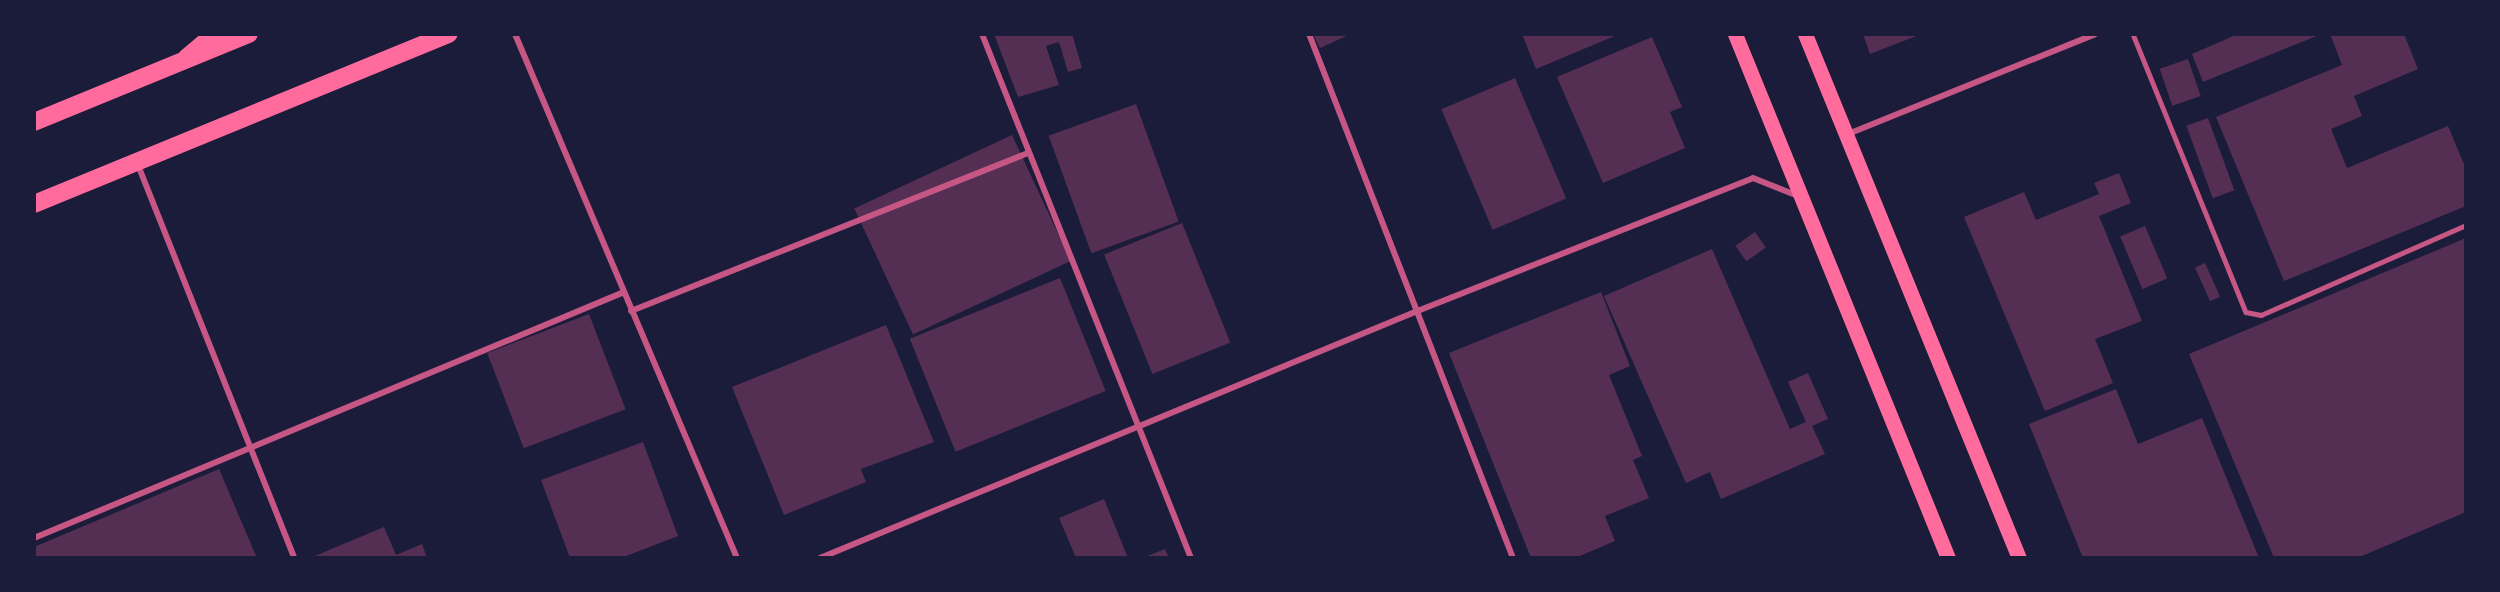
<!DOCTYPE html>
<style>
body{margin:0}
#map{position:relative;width:2500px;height:592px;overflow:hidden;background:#1b1b3a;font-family:Figtree,sans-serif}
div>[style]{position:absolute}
.building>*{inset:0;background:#542f53;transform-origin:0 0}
.service>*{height:4.5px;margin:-2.25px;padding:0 2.25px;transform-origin:2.25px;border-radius:2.25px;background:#c65784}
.minor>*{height:6px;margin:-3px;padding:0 3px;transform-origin:3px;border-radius:3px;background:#c65784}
.primary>*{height:15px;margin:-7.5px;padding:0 7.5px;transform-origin:7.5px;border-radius:7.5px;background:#ff6b9d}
.trunk>*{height:16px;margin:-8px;padding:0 8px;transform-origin:8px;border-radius:8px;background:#ff6b9d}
.motorway>*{height:18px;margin:-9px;padding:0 9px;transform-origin:9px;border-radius:9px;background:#ff6b9d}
span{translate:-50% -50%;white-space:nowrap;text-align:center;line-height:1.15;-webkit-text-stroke:4.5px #1b1b3a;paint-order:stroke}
.frame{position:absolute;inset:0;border:36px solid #1b1b3a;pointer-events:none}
</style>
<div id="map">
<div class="building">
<div style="clip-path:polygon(994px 34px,1072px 34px,1082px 68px,1068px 72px,1059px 42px,1046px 46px,1059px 85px,1018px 97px)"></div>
<div style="clip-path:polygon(1313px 34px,1351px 34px,1320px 48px)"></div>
<div style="clip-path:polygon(1522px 34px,1617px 34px,1617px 35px,1536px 69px)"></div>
<div style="clip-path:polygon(1863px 34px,1919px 34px,1919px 35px,1870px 54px)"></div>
<div style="clip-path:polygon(2238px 34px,2319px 34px,2319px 35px,2203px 82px,2192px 54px)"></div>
<div style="clip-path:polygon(2330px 34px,2404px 34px,2418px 69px,2354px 96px,2362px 116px,2331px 129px,2347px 168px,2448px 126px,2466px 169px,2466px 206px,2284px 281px,2216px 117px,2342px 65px)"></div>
<div style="clip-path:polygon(1652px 37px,1682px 107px,1670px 112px,1685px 148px,1603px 183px,1557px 77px)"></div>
<div style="left:2188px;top:59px;width:39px;height:30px;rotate:71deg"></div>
<div style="left:1515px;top:78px;width:131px;height:80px;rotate:67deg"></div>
<div style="left:1136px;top:104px;width:125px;height:93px;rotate:70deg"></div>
<div style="left:2208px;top:118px;width:77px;height:23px;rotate:70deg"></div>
<div style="left:1012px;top:135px;width:139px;height:174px;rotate:65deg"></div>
<div style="clip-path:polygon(2119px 173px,2131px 203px,2099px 216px,2142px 321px,2095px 339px,2113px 383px,2045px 411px,1964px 217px,2024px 192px,2036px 220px,2099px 194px,2094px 183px)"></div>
<div style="left:1182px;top:223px;width:129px;height:84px;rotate:68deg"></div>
<div style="left:2145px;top:226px;width:57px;height:27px;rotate:67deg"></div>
<div style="left:1755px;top:232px;width:19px;height:24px;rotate:55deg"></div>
<div style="clip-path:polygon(2466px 238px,2466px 512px,2357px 558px,2274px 558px,2189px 354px)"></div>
<div style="clip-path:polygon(1712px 249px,1790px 429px,1806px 422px,1788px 382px,1808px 373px,1828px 419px,1812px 426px,1825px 454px,1721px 499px,1710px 472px,1686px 483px,1604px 296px)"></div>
<div style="left:2205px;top:263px;width:37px;height:11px;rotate:66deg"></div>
<div style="left:1060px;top:278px;width:122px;height:162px;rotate:68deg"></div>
<div style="clip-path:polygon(1601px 292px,1630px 366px,1609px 375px,1642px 456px,1633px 460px,1649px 498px,1605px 516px,1615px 541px,1575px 558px,1531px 558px,1449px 353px)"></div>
<div style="left:589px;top:314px;width:102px;height:109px;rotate:69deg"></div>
<div style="clip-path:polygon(886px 325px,934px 442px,861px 469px,866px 482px,784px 515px,732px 387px)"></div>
<div style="clip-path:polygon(2116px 389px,2138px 444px,2202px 418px,2259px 558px,2083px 558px,2029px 424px)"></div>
<div style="clip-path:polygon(643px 442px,678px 536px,621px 558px,570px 558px,541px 480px)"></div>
<div style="clip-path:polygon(219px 469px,257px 558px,34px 558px,34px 547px)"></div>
<div style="clip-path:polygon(1104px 499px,1128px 558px,1076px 558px,1059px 518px)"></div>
<div style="clip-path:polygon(384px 527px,396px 555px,422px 544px,427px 558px,310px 558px)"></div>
<div style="clip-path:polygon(1165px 549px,1169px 558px,1145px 558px,1145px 557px)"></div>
</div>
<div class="service">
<div style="left:2133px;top:34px;width:300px;rotate:67.9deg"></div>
<div style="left:2246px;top:312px;width:15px;rotate:11deg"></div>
<div style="left:2261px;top:315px;width:224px;rotate:-23.7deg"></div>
</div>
<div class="minor">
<div style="left:515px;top:34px;width:569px;rotate:67.04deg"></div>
<div style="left:982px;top:34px;width:564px;rotate:68.26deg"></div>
<div style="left:1309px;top:34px;width:562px;rotate:68.73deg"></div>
<div style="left:1848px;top:134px;width:266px;rotate:-22deg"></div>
<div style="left:138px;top:165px;width:423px;rotate:68.3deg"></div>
<div style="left:631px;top:311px;width:428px;rotate:-21.7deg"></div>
<div style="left:34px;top:538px;width:639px;rotate:-22.63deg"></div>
<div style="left:820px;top:558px;width:649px;rotate:-22.46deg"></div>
<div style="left:1420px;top:310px;width:358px;rotate:-21.6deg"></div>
<div style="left:1753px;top:178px;width:48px;rotate:21.8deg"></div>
</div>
<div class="primary">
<div style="left:1735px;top:34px;width:566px;rotate:67.88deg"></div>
<div style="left:1805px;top:34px;width:566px;rotate:67.79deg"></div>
</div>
<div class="trunk">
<div style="left:186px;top:57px;width:35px;rotate:-40deg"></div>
</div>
<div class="motorway">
<div style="left:34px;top:122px;width:232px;rotate:-22.3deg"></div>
<div style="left:34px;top:204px;width:448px;rotate:-22.3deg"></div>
</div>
<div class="frame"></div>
</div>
